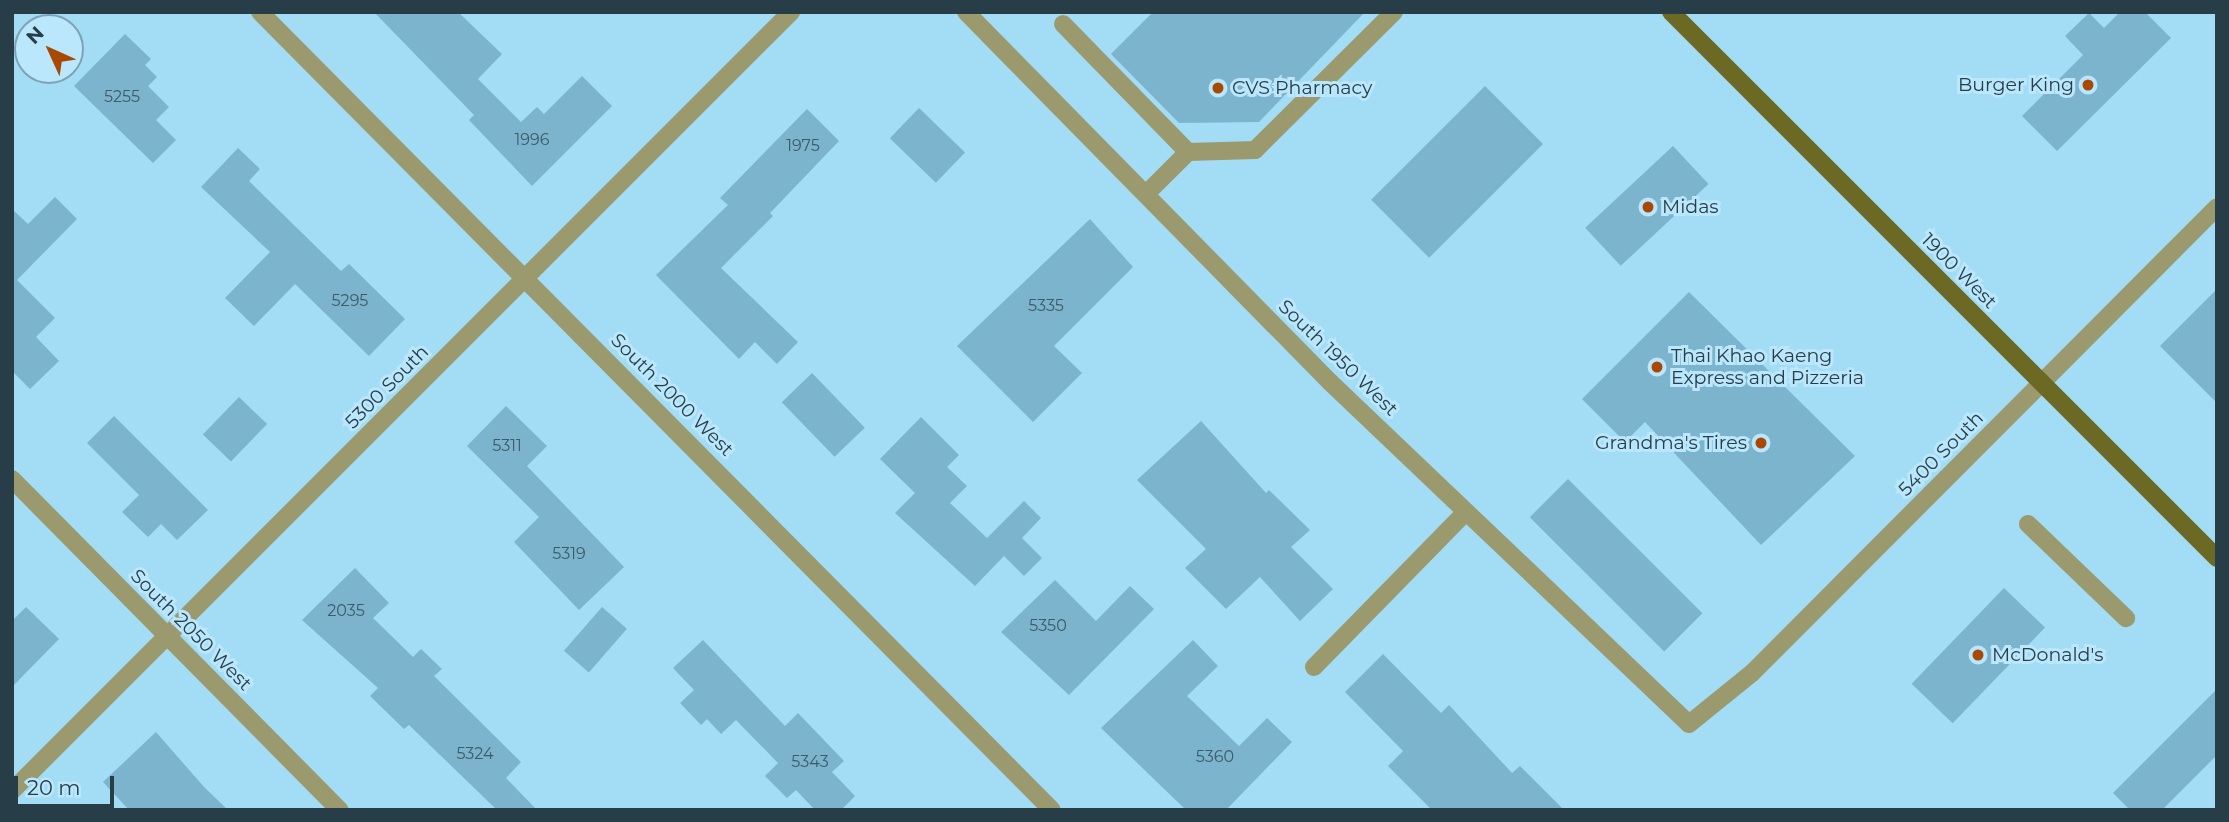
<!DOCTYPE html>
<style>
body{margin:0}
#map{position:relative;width:2229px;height:822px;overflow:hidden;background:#a2dcf5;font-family:Montserrat,sans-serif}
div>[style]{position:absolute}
.building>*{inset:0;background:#7bb4cc;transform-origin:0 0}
.lane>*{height:18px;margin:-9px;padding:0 9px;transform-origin:9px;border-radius:9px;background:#9b9a6f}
.street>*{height:18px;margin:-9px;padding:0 9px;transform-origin:9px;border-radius:9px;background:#9b9a6f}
.primary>*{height:18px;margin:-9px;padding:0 9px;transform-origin:9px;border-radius:9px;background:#6c6924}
.dots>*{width:19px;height:19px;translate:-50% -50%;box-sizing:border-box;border:4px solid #bae7fc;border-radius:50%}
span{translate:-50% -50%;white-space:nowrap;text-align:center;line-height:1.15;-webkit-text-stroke:6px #bae7fc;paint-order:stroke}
.number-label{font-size:16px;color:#3c5c6a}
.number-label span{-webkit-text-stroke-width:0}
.poi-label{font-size:19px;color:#273e49}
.right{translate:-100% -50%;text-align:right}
.left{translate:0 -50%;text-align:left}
.street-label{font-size:19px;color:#273e49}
.frame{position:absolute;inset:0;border:14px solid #273e49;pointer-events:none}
.north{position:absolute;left:14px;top:14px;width:70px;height:70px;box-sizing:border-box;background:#bae7fc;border:2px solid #7fa3b4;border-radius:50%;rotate:315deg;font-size:19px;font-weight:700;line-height:28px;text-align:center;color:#273e49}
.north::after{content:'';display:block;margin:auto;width:24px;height:32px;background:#a94803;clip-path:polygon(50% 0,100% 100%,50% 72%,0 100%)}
.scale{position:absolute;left:14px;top:776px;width:100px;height:32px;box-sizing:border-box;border:4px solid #273e49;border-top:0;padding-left:9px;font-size:21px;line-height:24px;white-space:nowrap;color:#273e49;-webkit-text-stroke:5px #bae7fc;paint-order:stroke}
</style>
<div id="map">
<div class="building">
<div style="clip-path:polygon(374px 12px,458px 12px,502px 54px,478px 79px,521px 122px,537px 107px,544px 114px,582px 76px,612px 106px,532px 186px,469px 120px,474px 115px)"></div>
<div style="clip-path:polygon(1153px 12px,1365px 12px,1259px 122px,1179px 123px,1111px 54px)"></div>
<div style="clip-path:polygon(2120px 12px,2145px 12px,2171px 38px,2057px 151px,2022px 116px,2083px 55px,2065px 36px,2089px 13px,2104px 28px)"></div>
<div style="clip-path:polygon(125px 34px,151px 59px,145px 65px,157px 77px,148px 86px,169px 107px,156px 120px,176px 140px,153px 163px,74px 86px)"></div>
<div style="left:1485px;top:86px;width:82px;height:161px;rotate:45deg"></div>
<div style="left:919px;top:108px;width:64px;height:42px;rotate:44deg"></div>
<div style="clip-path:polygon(807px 109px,839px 141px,770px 213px,773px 216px,721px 268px,798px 342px,777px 364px,755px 342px,739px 359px,656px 275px,728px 205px,720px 198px)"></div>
<div style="left:1673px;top:146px;width:52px;height:120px;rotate:47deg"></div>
<div style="clip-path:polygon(238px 148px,260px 169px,249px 181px,341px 271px,349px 264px,405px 319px,369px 356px,295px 284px,254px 326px,225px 298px,270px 252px,201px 187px)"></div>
<div style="clip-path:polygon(55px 197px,77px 219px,17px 280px,55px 318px,36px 337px,59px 361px,30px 389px,12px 371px,12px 209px,28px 224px)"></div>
<div style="clip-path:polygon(1090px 219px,1133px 267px,1054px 346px,1082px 373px,1033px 422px,957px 346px)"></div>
<div style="clip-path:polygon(2217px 289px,2217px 403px,2160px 346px)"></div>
<div style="clip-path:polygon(1689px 292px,1855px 456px,1761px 545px,1645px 422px,1625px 442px,1582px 399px)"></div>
<div style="left:812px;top:373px;width:76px;height:42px;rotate:46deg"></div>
<div style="left:239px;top:397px;width:39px;height:52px;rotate:44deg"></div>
<div style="clip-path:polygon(506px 406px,547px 446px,527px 466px,624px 567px,579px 610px,514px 542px,539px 517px,467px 446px)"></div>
<div style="clip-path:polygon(114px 416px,208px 510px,177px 540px,161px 524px,148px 537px,122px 512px,139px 495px,87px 443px)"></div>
<div style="clip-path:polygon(921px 417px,959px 455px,947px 467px,967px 486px,950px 503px,987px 538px,1024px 501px,1041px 518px,1022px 538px,1042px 558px,1024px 576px,1004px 556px,975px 586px,895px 513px,915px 493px,880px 459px)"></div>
<div style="clip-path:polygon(1201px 421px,1266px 493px,1269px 490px,1310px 530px,1291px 547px,1333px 589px,1300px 621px,1260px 577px,1226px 609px,1185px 568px,1206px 549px,1137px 480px)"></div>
<div style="left:1568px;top:479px;width:190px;height:54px;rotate:45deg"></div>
<div style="clip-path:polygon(355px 568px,389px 603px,373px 618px,413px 657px,421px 649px,442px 669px,434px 676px,521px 762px,506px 778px,537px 810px,497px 810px,409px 725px,404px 729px,370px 696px,378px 688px,302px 620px)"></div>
<div style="clip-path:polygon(1055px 580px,1096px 621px,1130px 586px,1154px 609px,1069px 695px,1001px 632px)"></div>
<div style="left:2004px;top:588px;width:57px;height:133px;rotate:44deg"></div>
<div style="clip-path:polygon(26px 607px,59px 639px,12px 687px,12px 621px)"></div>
<div style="left:602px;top:607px;width:33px;height:58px;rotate:41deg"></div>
<div style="clip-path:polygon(703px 640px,785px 726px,798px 713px,844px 761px,832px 772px,855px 796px,841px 810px,815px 810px,796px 790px,787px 798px,765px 776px,778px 763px,736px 720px,721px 734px,707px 719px,701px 725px,680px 703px,694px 690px,673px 668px)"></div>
<div style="clip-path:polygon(1193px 640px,1218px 666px,1187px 696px,1239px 746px,1267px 718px,1292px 742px,1226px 810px,1186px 810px,1101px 728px)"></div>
<div style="clip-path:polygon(1383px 654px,1441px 713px,1449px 705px,1512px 773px,1520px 766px,1564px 810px,1432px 810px,1388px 766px,1403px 751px,1345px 692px)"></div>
<div style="clip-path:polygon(2217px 689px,2217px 755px,2162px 810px,2130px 810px,2113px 793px)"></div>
<div style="clip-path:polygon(156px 732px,204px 787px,228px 810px,129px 810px,103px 782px)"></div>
</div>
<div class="lane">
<div style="left:1063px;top:24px;width:179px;rotate:45.7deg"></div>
<div style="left:1146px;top:194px;width:59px;rotate:-45deg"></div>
<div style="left:1188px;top:152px;width:67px;rotate:-1.7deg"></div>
<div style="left:1255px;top:150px;width:196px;rotate:-44.8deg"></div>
<div style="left:2028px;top:524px;width:136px;rotate:43.8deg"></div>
<div style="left:1314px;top:667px;width:217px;rotate:-45.6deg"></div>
</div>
<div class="street">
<div style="left:260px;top:12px;width:1124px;rotate:45.22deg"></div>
<div style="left:966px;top:12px;width:520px;rotate:45.47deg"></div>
<div style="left:1331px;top:383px;width:494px;rotate:43.6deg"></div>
<div style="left:1689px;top:724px;width:81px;rotate:-39deg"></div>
<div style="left:1752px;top:673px;width:658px;rotate:-45.06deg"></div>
<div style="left:12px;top:479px;width:466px;rotate:45.3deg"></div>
<div style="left:12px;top:791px;width:1102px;rotate:-45deg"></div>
</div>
<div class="primary">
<div style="left:1671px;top:12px;width:772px;rotate:45deg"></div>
</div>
<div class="dots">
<div style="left:2088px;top:85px;background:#a94803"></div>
<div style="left:1218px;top:88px;background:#a94803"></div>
<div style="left:1648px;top:207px;background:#a94803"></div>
<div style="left:1657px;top:367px;background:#a94803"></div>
<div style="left:1761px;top:443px;background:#a94803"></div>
<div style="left:1978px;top:655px;background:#a94803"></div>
</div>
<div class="number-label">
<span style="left:122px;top:97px">5255</span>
<span style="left:532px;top:140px">1996</span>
<span style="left:803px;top:146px">1975</span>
<span style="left:350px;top:301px">5295</span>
<span style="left:1046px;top:306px">5335</span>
<span style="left:507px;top:446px">5311</span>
<span style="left:569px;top:554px">5319</span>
<span style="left:346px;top:611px">2035</span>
<span style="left:1048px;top:626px">5350</span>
<span style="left:475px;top:754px">5324</span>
<span style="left:1215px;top:757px">5360</span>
<span style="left:810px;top:762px">5343</span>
</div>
<div class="poi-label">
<span class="right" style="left:2074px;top:85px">Burger King</span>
<span class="left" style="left:1232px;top:88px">CVS Pharmacy</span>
<span class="left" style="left:1662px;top:207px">Midas</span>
<span class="left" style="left:1671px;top:367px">Thai Khao Kaeng<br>Express and Pizzeria</span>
<span class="right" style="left:1747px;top:443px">Grandma's Tires</span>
<span class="left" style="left:1992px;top:655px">McDonald's</span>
</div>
<div class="street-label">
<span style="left:1959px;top:271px;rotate:45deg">1900 West</span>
<span style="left:1338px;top:358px;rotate:44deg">South 1950 West</span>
<span style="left:387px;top:387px;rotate:-45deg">5300 South</span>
<span style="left:672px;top:395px;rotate:45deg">South 2000 West</span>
<span style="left:1941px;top:454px;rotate:-45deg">5400 South</span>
<span style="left:191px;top:630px;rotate:45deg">South 2050 West</span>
</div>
<div class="frame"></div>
<div class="north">N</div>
<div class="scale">20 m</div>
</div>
